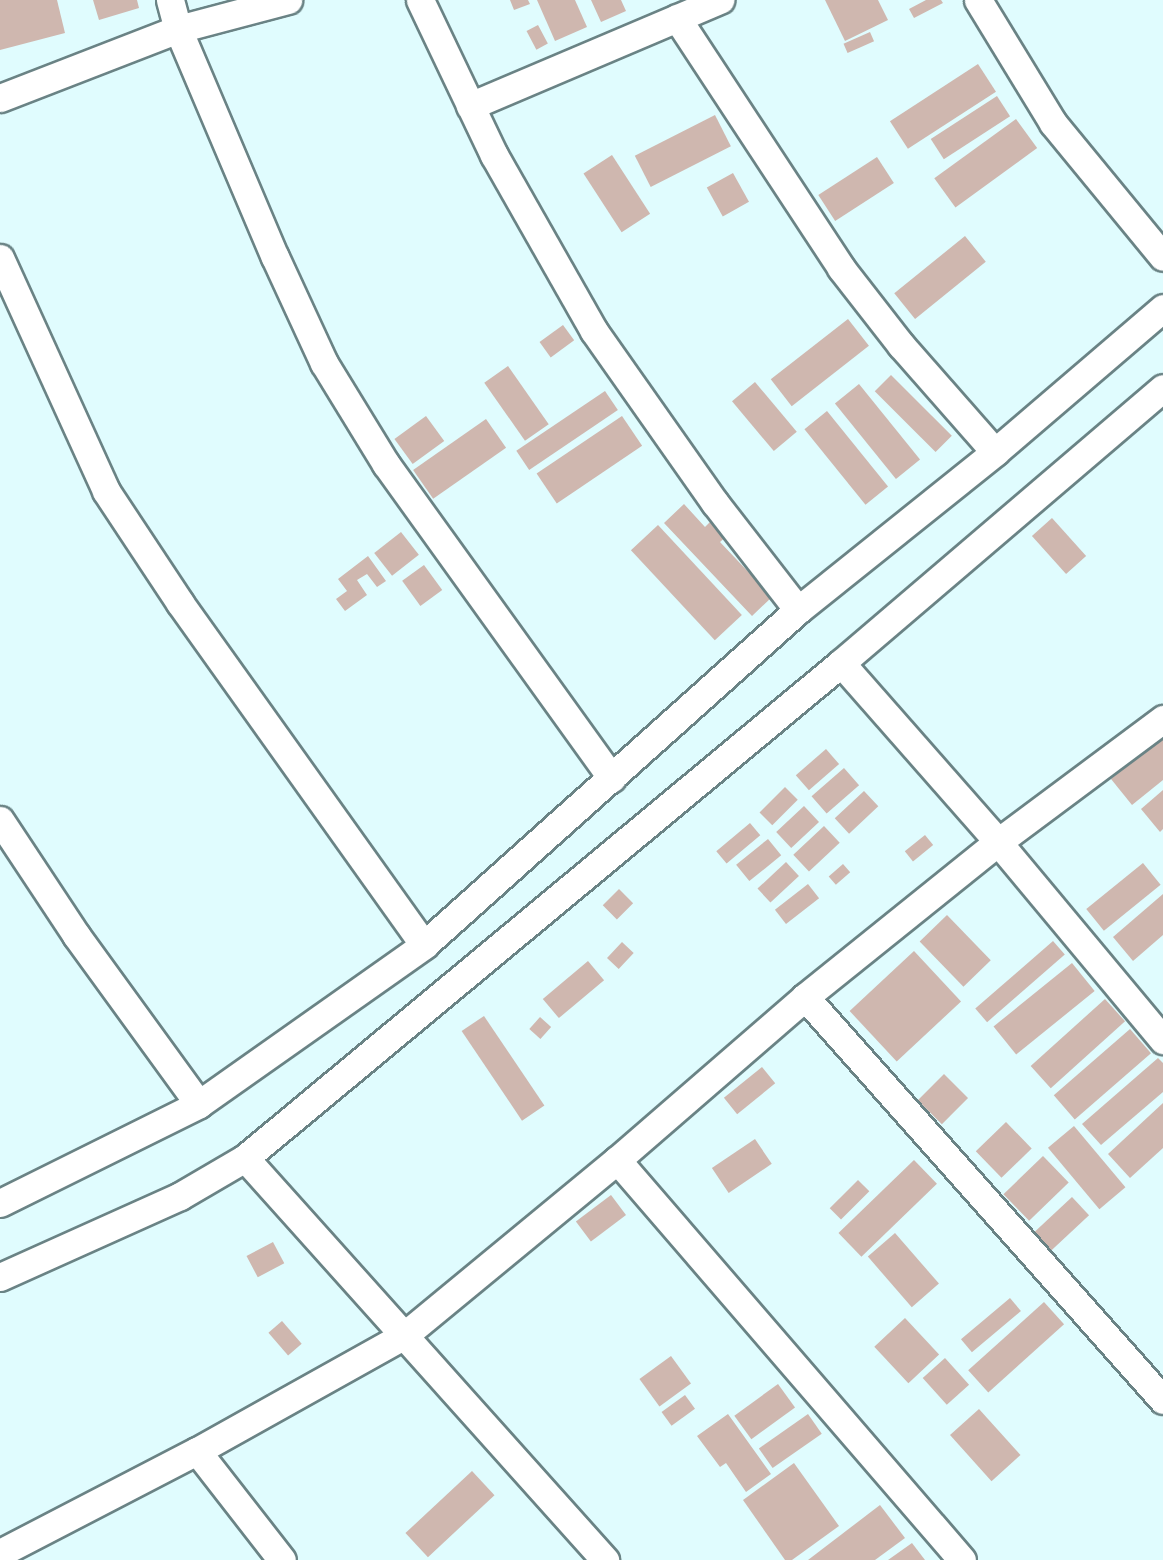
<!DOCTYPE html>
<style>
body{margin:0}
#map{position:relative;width:1163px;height:1560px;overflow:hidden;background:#e0fcfe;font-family:"Space Grotesk",sans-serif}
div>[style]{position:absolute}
.building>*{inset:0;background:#cfb7af;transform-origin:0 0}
.roads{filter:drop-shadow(2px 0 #6a8385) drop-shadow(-2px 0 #6a8385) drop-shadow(0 2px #6a8385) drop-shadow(0 -2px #6a8385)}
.street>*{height:27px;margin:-13.5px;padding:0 13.5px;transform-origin:13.5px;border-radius:13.5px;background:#fff}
span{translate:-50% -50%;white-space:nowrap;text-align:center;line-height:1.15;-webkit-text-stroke:6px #e0fcfe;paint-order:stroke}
</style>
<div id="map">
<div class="building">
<div style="clip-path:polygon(0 0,57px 0,65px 33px,0 50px)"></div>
<div style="clip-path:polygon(93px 0,137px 0,139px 8px,99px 20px)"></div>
<div style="clip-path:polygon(510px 0,528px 0,530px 4px,514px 10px)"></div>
<div style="clip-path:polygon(537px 0,575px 0,587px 27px,555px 41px)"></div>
<div style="clip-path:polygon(591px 0,621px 0,626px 11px,601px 22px)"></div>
<div style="clip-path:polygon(825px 0,878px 0,888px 20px,845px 41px)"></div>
<div style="clip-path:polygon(926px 0,941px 0,943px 3px,914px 18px,909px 9px)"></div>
<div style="left:538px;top:25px;width:21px;height:13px;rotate:62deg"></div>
<div style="left:870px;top:32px;width:10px;height:29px;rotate:66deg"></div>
<div style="left:978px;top:64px;width:33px;height:105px;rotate:57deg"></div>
<div style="left:997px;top:96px;width:24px;height:79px;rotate:57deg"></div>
<div style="left:715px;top:115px;width:35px;height:90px;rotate:63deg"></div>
<div style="left:1016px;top:119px;width:36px;height:101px;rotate:54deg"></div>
<div style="left:612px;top:155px;width:70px;height:34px;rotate:57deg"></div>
<div style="left:877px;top:157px;width:31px;height:70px;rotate:57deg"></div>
<div style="left:733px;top:173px;width:33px;height:30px;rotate:61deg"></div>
<div style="left:965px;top:236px;width:33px;height:91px;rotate:51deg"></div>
<div style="left:848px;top:319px;width:34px;height:98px;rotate:52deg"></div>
<div style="left:563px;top:325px;width:19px;height:29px;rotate:54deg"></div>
<div style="left:508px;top:366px;width:71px;height:29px;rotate:55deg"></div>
<div style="left:891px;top:375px;width:86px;height:23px;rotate:45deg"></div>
<div style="left:755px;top:382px;width:65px;height:30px;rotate:50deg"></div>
<div style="left:859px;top:384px;width:97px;height:31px;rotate:51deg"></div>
<div style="left:605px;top:391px;width:23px;height:107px;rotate:56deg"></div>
<div style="left:827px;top:411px;width:97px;height:29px;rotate:51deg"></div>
<div style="left:426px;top:416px;width:31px;height:39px;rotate:54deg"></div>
<div style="left:622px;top:416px;width:36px;height:103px;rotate:56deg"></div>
<div style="left:486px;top:419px;width:35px;height:89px;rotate:55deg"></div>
<div style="clip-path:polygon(684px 504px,705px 527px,713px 519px,728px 535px,720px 542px,772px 597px,752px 616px,664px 523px)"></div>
<div style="left:1052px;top:518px;width:51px;height:27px;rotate:48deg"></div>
<div style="left:658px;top:525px;width:123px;height:37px;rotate:47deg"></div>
<div style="left:401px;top:532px;width:29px;height:34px;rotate:52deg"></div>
<div style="clip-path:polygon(368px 556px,386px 581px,377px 587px,367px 574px,357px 580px,367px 595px,345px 611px,336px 599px,347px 591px,338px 579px)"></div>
<div style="left:424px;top:565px;width:31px;height:27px;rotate:54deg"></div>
<div style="clip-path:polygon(1163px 736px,1163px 780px,1132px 805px,1111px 779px)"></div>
<div style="left:826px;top:749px;width:20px;height:40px;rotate:49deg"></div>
<div style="left:844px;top:768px;width:23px;height:43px;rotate:49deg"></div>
<div style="left:785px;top:787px;width:18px;height:36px;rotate:45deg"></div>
<div style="clip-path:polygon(1163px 790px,1163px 829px,1160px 832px,1141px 809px)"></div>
<div style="left:864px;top:791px;width:21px;height:40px;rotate:47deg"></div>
<div style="left:804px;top:806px;width:22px;height:38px;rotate:47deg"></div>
<div style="left:750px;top:823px;width:16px;height:44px;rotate:50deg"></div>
<div style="left:824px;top:826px;width:23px;height:42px;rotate:47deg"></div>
<div style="left:925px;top:835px;width:13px;height:26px;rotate:51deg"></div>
<div style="left:768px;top:839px;width:21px;height:41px;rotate:51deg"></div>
<div style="left:786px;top:862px;width:19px;height:39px;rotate:47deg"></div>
<div style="left:1143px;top:863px;width:28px;height:73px;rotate:51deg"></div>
<div style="left:843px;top:864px;width:11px;height:19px;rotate:49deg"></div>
<div style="left:808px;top:884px;width:18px;height:42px;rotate:52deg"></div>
<div style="left:619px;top:889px;width:20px;height:23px;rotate:45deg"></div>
<div style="clip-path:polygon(1163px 894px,1163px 935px,1133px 961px,1113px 937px)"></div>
<div style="left:947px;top:915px;width:63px;height:38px;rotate:46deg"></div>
<div style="left:1053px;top:941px;width:18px;height:103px;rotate:49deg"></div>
<div style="left:622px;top:942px;width:16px;height:22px;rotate:43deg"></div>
<div style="left:914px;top:951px;width:69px;height:88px;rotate:47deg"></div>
<div style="left:588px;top:961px;width:25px;height:59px;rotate:50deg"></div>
<div style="left:1072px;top:963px;width:36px;height:101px;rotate:51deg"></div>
<div style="left:1105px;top:999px;width:30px;height:100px;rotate:48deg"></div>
<div style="left:484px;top:1016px;width:108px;height:27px;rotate:56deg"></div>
<div style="left:540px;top:1017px;width:15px;height:16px;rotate:42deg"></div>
<div style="left:1130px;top:1029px;width:32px;height:101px;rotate:49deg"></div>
<div style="clip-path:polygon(1158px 1058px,1163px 1063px,1163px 1092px,1101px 1145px,1082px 1124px)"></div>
<div style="left:762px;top:1067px;width:21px;height:49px;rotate:51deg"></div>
<div style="left:944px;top:1074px;width:34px;height:37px;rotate:45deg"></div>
<div style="clip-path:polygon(1163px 1103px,1163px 1148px,1130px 1178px,1108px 1154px)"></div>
<div style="left:1006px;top:1122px;width:37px;height:42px;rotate:46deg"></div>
<div style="left:1074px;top:1126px;width:80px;height:34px;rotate:50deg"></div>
<div style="left:755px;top:1139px;width:30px;height:52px;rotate:56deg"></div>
<div style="left:1043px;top:1156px;width:37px;height:55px;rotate:46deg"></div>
<div style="left:914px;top:1160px;width:33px;height:105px;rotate:46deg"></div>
<div style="left:858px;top:1180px;width:16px;height:40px;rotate:45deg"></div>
<div style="left:611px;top:1195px;width:25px;height:44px;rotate:53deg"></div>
<div style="left:1072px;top:1197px;width:25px;height:59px;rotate:47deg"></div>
<div style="left:895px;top:1233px;width:67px;height:36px;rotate:49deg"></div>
<div style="left:273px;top:1242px;width:24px;height:30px;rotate:62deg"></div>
<div style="left:1010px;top:1298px;width:17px;height:64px;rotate:50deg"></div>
<div style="left:1044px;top:1302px;width:30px;height:102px;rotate:48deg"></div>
<div style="left:905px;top:1318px;width:50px;height:42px;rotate:47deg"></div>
<div style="left:282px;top:1321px;width:30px;height:18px;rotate:49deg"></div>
<div style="left:671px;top:1356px;width:34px;height:39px;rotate:54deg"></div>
<div style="left:945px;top:1358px;width:36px;height:30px;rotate:48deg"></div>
<div style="left:778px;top:1384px;width:29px;height:54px;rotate:54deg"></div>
<div style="left:685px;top:1395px;width:17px;height:29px;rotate:54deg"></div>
<div style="left:979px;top:1409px;width:62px;height:39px;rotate:48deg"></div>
<div style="clip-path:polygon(728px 1414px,771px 1474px,746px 1492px,726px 1463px,720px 1467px,697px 1436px)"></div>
<div style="left:808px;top:1414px;width:24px;height:60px;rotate:55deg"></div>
<div style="clip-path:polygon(794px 1463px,839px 1526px,792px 1560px,785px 1560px,743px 1500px)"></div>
<div style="left:472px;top:1471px;width:33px;height:91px;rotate:47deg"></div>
<div style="clip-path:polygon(880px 1505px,905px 1538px,875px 1560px,808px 1560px)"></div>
<div style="clip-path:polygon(912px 1543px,925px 1560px,888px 1560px)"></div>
</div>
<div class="roads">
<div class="street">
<div style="left:170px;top:0;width:30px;rotate:75deg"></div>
<div style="left:178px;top:29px;width:248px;rotate:67deg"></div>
<div style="left:275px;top:257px;width:117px;rotate:65.2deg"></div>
<div style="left:324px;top:363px;width:119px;rotate:58.5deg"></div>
<div style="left:386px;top:464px;width:387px;rotate:54.3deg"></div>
<div style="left:420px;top:0;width:172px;rotate:64.5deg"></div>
<div style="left:494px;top:155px;width:202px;rotate:60.4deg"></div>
<div style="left:594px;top:331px;width:210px;rotate:54.9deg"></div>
<div style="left:715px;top:503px;width:135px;rotate:52.2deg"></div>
<div style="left:978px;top:0;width:144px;rotate:58.6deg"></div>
<div style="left:1053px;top:123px;width:173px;rotate:50.6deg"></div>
<div style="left:677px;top:18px;width:299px;rotate:56.7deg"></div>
<div style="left:841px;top:268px;width:98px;rotate:52.1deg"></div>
<div style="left:901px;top:345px;width:142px;rotate:48.7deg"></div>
<div style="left:0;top:98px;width:191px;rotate:-21.2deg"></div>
<div style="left:178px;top:29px;width:114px;rotate:-14.8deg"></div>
<div style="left:470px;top:106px;width:272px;rotate:-23deg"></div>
<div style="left:0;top:258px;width:256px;rotate:65.5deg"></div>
<div style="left:106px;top:491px;width:134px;rotate:56.5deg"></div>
<div style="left:180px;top:603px;width:420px;rotate:54.5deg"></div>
<div style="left:841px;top:663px;width:238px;rotate:48.7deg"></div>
<div style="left:998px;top:842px;width:258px;rotate:50.2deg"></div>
<div style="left:0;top:820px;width:138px;rotate:56.5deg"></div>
<div style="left:76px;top:935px;width:209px;rotate:54deg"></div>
<div style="left:805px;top:997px;width:539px;rotate:48.38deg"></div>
<div style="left:245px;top:1158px;width:540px;rotate:48.15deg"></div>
<div style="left:617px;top:1160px;width:528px;rotate:49.22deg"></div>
<div style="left:0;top:1203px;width:222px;rotate:-26.4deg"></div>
<div style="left:199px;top:1104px;width:276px;rotate:-35.2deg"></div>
<div style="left:424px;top:945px;width:502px;rotate:-41.85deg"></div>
<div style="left:798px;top:610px;width:253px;rotate:-38.7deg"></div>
<div style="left:995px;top:452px;width:221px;rotate:-40.6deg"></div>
<div style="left:0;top:1277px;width:197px;rotate:-24.2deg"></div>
<div style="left:180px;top:1196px;width:75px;rotate:-30.3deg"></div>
<div style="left:245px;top:1158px;width:775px;rotate:-39.71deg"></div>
<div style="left:841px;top:663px;width:423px;rotate:-40.5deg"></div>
<div style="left:197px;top:1451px;width:240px;rotate:-29.2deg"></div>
<div style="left:406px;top:1334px;width:273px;rotate:-39.5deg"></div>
<div style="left:617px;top:1160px;width:249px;rotate:-40.9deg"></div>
<div style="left:805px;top:997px;width:248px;rotate:-38.8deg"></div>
<div style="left:998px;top:842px;width:206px;rotate:-36.7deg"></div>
<div style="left:0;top:1553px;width:222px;rotate:-27.4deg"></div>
<div style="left:197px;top:1451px;width:138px;rotate:52.1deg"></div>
</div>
</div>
</div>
